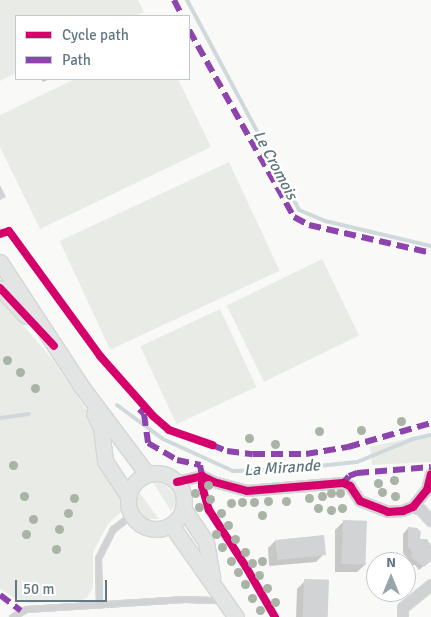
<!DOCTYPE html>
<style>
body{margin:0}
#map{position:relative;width:431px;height:617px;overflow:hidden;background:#f9f9f8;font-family:Signika,sans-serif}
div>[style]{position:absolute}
.green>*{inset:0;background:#e9ece6;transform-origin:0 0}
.shadow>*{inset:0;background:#0003}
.stream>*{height:4px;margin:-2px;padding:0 2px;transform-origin:2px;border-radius:2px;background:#cfd9db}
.building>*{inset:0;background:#d1d3d4;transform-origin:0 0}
.roads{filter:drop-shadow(1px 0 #d5d6d6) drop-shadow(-1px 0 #d5d6d6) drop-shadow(0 1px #d5d6d6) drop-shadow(0 -1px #d5d6d6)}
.lane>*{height:5px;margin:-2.5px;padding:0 2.5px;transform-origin:2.5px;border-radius:2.5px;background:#d1d2d3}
.street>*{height:10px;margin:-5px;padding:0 5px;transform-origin:5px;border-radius:5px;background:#d1d2d3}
.secondary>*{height:15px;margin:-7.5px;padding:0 7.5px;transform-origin:7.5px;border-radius:7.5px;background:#e3e4e4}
.secondary>.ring{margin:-7.5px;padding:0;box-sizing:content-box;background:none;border:15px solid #e3e4e4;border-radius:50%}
.quiet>*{height:6px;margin-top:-3px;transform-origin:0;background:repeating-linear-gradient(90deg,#8e44ad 0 12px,transparent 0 18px)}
.cycleway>*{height:8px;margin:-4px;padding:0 4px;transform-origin:4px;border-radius:4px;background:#d6006c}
.trees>*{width:9px;height:9px;margin:-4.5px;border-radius:50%;background:#a9b3a6}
span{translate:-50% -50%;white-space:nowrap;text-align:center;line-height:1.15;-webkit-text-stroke:5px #fff;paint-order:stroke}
.water-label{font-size:16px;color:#5e777d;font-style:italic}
.legend{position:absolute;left:15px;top:15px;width:175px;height:65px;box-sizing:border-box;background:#fff;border:1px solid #c1c9ce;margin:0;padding:6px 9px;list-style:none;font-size:15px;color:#637884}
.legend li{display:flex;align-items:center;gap:10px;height:25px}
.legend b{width:25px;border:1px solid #c1c9ce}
.north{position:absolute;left:366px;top:552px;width:50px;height:50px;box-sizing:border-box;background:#fff;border:1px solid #c1c9ce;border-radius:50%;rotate:0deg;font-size:14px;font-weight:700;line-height:20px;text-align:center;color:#637884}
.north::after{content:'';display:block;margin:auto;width:18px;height:22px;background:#98a5ad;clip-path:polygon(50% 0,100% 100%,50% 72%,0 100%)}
.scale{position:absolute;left:15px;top:580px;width:92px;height:22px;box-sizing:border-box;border:2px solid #637884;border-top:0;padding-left:6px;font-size:15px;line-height:18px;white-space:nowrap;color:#637884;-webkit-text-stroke:4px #fff;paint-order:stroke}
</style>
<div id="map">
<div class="green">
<div style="clip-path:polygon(0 0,138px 0,144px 12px,135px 16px,16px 16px,16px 73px,0 81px)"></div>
<div style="clip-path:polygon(75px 79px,178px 79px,211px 147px,40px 229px,0 147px,0 115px)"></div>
<div style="left:229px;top:162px;width:120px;height:187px;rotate:65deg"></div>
<div style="left:322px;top:259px;width:85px;height:106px;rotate:64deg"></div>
<div style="clip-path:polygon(0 298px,52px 359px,90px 415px,122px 493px,122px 511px,108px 524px,93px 552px,93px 587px,87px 598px,82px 600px,30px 603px,14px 598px,0 589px)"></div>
<div style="left:220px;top:309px;width:86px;height:88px;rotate:65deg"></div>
<div style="clip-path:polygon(431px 433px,431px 462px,372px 465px,370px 447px)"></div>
<div style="clip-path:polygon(153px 482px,165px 484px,176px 497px,176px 504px,171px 511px)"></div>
<div style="clip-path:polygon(139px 492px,159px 519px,147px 519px,138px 511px,137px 500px)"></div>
</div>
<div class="shadow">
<div style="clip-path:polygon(41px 79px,50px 79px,43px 82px)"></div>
<div style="clip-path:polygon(343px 522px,366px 564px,357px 572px,335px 572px,335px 530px)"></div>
<div style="clip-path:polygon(408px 528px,419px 540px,431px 547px,431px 559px,419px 570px,415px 565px,408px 565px,406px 563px,407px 558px,403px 553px,403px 534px)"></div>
<div style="clip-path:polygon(276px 540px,324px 554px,316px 562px,269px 566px,268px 548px)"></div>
<div style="clip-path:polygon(305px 581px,327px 617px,296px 617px,297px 589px)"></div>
</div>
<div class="stream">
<div style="left:187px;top:0;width:238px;rotate:61.9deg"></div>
<div style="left:299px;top:210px;width:28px;rotate:23deg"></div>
<div style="left:325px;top:221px;width:109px;rotate:13.3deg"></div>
<div style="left:117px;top:405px;width:57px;rotate:36.5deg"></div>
<div style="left:163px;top:439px;width:77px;rotate:24.6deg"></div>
<div style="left:233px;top:471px;width:47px;rotate:-1.2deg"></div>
<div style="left:280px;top:470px;width:77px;rotate:-5.9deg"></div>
<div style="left:357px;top:462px;width:61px;rotate:-22.3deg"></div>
<div style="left:413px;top:439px;width:18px;rotate:-13deg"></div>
<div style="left:0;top:418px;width:29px;rotate:-8deg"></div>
</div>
<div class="building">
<div style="clip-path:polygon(0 185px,6px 197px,0 200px)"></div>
<div style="left:343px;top:520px;width:24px;height:44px;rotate:2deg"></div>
<div style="clip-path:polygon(408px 527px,417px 528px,421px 532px,420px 539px,427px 539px,431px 545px,431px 561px,424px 567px,411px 557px,412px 552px,408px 547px)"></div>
<div style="left:324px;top:535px;width:20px;height:49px;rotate:84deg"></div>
<div style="left:304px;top:579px;width:25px;height:38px;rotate:2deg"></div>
</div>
<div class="roads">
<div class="lane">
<div style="left:99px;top:605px;width:47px;rotate:-91.2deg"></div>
<div style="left:98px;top:558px;width:33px;rotate:-63deg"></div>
<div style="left:113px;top:529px;width:23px;rotate:-38deg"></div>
<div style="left:12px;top:617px;width:16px;rotate:-30deg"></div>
<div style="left:26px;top:609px;width:159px;rotate:-3.6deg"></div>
<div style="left:185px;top:599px;width:34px;rotate:2deg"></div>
</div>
<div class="street">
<div style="left:177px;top:482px;width:26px;rotate:-13deg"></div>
<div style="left:202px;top:476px;width:13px;rotate:27deg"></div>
<div style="left:214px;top:482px;width:34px;rotate:15deg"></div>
<div style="left:247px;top:491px;width:96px;rotate:-4.8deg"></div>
<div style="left:343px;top:483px;width:8px;rotate:23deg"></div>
<div style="left:350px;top:486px;width:18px;rotate:56deg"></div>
<div style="left:360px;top:501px;width:30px;rotate:21deg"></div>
<div style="left:388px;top:512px;width:15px;rotate:-4deg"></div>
<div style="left:403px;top:511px;width:11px;rotate:-22deg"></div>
<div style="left:413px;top:507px;width:22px;rotate:-51deg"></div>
<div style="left:427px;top:490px;width:16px;rotate:-76deg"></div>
<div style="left:413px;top:507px;width:9px;rotate:21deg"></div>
<div style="left:421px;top:510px;width:15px;rotate:48deg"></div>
<div style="left:403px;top:617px;width:9px;rotate:-90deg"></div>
<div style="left:403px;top:608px;width:36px;rotate:-39deg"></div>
</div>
<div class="secondary">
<div style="left:0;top:262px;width:148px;rotate:56.8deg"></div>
<div style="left:81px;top:386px;width:110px;rotate:53.1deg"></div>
<div style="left:0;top:288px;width:38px;rotate:47deg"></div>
<div style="left:94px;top:413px;width:17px;rotate:65deg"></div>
<div style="left:101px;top:428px;width:33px;rotate:83deg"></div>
<div style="left:105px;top:461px;width:42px;rotate:56.7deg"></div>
<div class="ring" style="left:128px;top:473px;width:41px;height:41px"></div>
<div style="left:183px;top:508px;width:41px;rotate:55.9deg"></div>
<div style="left:206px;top:542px;width:36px;rotate:80deg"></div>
<div style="left:171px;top:525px;width:113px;rotate:54.8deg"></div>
</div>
</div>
<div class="quiet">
<div style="left:174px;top:0;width:18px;rotate:63deg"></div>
<div style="left:189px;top:30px;width:214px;rotate:60.7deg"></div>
<div style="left:294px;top:217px;width:17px;rotate:28deg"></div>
<div style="left:309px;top:225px;width:125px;rotate:12.9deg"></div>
<div style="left:139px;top:409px;width:7px;rotate:45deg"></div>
<div style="left:144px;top:414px;width:29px;rotate:82deg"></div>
<div style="left:148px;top:443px;width:34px;rotate:30deg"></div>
<div style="left:177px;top:460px;width:24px;rotate:12deg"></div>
<div style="left:200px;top:465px;width:11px;rotate:80deg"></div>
<div style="left:212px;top:445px;width:16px;rotate:22deg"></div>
<div style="left:227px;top:451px;width:26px;rotate:7deg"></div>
<div style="left:253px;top:454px;width:53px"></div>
<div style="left:306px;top:454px;width:43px;rotate:-9.5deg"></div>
<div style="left:348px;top:447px;width:86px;rotate:-16.1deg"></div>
<div style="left:343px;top:483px;width:9px;rotate:-49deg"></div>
<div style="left:349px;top:476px;width:9px;rotate:-21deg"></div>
<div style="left:357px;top:473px;width:74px;rotate:-4.6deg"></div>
<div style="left:0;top:595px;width:26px;rotate:37deg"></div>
</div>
<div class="cycleway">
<div style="left:0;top:234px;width:9px;rotate:-18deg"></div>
<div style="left:9px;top:231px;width:155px;rotate:53.9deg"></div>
<div style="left:100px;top:356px;width:80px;rotate:48.5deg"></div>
<div style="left:153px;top:416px;width:21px;rotate:41deg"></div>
<div style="left:169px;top:430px;width:46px;rotate:19.2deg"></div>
<div style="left:0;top:288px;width:79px;rotate:47deg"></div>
<div style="left:202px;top:476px;width:10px;rotate:90deg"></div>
<div style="left:202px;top:486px;width:25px;rotate:74deg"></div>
<div style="left:209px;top:510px;width:68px;rotate:57deg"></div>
<div style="left:246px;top:567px;width:58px;rotate:59.9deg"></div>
<div style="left:177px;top:482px;width:26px;rotate:-13deg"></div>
<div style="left:202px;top:476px;width:13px;rotate:27deg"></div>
<div style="left:214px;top:482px;width:34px;rotate:15deg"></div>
<div style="left:247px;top:491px;width:96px;rotate:-4.8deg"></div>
<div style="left:343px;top:483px;width:8px;rotate:23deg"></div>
<div style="left:350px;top:486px;width:18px;rotate:56deg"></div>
<div style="left:360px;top:501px;width:30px;rotate:21deg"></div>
<div style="left:388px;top:512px;width:15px;rotate:-4deg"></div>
<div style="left:403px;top:511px;width:11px;rotate:-22deg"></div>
<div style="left:413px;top:507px;width:22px;rotate:-51deg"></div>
<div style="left:427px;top:490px;width:16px;rotate:-76deg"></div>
</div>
<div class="trees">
<div style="left:7px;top:360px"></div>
<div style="left:20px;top:372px"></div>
<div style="left:35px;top:388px"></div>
<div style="left:401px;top:421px"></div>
<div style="left:361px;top:430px"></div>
<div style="left:319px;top:431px"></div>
<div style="left:249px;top:438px"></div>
<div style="left:275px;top:444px"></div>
<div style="left:13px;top:465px"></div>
<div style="left:394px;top:480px"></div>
<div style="left:378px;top:483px"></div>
<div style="left:208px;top:485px"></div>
<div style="left:382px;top:492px"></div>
<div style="left:195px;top:493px"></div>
<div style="left:331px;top:493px"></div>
<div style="left:340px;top:493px"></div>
<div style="left:24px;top:496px"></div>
<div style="left:322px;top:496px"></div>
<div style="left:395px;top:496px"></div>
<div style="left:74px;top:498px"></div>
<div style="left:309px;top:498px"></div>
<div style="left:210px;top:499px"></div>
<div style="left:268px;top:501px"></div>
<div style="left:286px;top:501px"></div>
<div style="left:242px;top:502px"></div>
<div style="left:254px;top:502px"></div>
<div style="left:231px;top:503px"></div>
<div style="left:199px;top:507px"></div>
<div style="left:318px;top:508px"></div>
<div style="left:342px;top:508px"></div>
<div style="left:331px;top:510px"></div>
<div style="left:68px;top:513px"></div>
<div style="left:221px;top:513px"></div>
<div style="left:262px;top:515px"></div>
<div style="left:33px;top:519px"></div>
<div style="left:228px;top:525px"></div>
<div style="left:59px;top:529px"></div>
<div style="left:26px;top:534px"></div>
<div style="left:216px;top:534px"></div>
<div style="left:235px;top:539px"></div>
<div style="left:222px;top:547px"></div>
<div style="left:56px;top:549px"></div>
<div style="left:245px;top:552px"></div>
<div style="left:231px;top:561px"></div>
<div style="left:262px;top:561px"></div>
<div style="left:252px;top:563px"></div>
<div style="left:238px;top:572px"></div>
<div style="left:259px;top:575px"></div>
<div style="left:245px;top:584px"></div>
<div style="left:267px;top:588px"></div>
<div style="left:252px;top:598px"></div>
<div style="left:275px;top:602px"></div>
<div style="left:260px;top:610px"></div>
</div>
<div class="water-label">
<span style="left:275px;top:165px;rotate:62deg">Le Cromois</span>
<span style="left:282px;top:468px;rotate:-4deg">La Mirande</span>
</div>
<ul class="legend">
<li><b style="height:6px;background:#d6006c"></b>Cycle path</li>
<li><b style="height:6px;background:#8e44ad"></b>Path</li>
</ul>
<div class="north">N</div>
<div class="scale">50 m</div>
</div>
